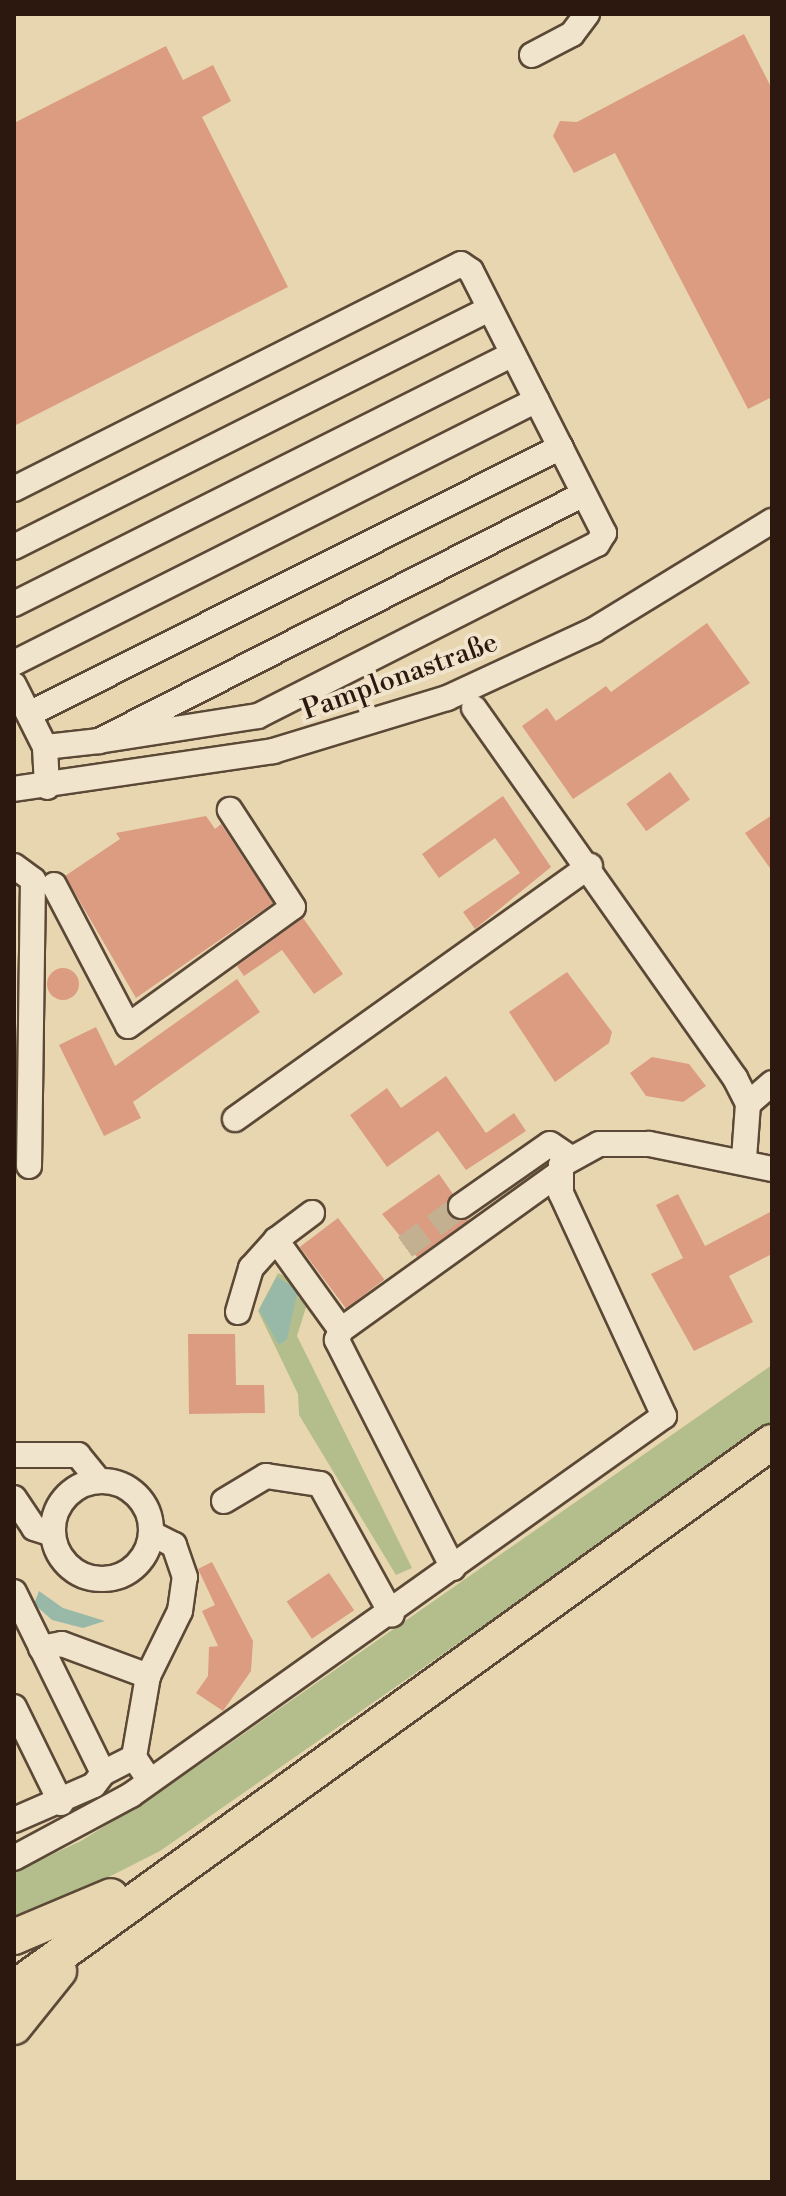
<!DOCTYPE html>
<meta charset="utf-8">
<style>
body{margin:0}
#map{position:relative;width:786px;height:2196px;overflow:hidden;background:#e8d6b0;font-family:"Libre Bodoni",serif}
div>[style]{position:absolute}
.green>*{inset:0;background:#b4be8d}
.water>*{inset:0;background:#98b9a8}
.building>*{inset:0;background:#db9c82;transform-origin:0 0}
.round{border-radius:50%}
.minor-tunnel>*{height:24px;margin-top:-12px;transform-origin:0;background:repeating-linear-gradient(90deg,#c2b090 0 24px,transparent 0 36px)}
.roads{filter:drop-shadow(2px 0 #5b4836) drop-shadow(-2px 0 #5b4836) drop-shadow(0 2px #5b4836) drop-shadow(0 -2px #5b4836)}
.minor>*{height:24px;margin:-12px;padding:0 12px;transform-origin:12px;border-radius:12px;background:#f0e4cc}
.minor>.ring{margin:-12px;padding:0;box-sizing:content-box;background:none;border:24px solid #f0e4cc;border-radius:50%}
.highway>*{height:34px;margin:-17px;padding:0 17px;transform-origin:17px;border-radius:17px;background:#e8d6b0}
span{translate:-50% -50%;white-space:nowrap;text-align:center;line-height:1.15;-webkit-text-stroke:8px #f0e4cc;paint-order:stroke}
.street-label{font-size:28px;color:#2c180e}
.frame{position:absolute;inset:0;border:16px solid #2c180e;pointer-events:none}
</style>
<div id="map">
<div class="green">
<div style="clip-path:polygon(278px 1273px,300px 1284px,298px 1297px,307px 1304px,297px 1336px,412px 1568px,396px 1575px,299px 1415px,298px 1394px,258px 1311px)"></div>
<div style="clip-path:polygon(772px 1365px,772px 1425px,160px 1851px,14px 1925px,14px 1872px,81px 1841px,176px 1781px)"></div>
</div>
<div class="water">
<div style="clip-path:polygon(277px 1277px,298px 1290px,287px 1339px,279px 1345px,259px 1310px)"></div>
<div style="clip-path:polygon(39px 1591px,63px 1608px,105px 1621px,83px 1628px,52px 1620px,34px 1604px)"></div>
</div>
<div class="building">
<div style="clip-path:polygon(744px 34px,772px 89px,772px 397px,748px 409px,615px 153px,574px 173px,553px 136px,560px 121px,577px 122px)"></div>
<div style="clip-path:polygon(166px 46px,183px 80px,213px 65px,231px 101px,202px 117px,288px 287px,14px 426px,14px 123px)"></div>
<div style="clip-path:polygon(707px 623px,750px 683px,573px 799px,522px 726px,547px 708px,556px 721px,606px 686px,611px 692px)"></div>
<div style="left:670px;top:772px;width:34px;height:54px;rotate:54deg"></div>
<div style="clip-path:polygon(503px 796px,551px 867px,475px 929px,463px 912px,520px 873px,495px 838px,439px 878px,422px 854px)"></div>
<div style="clip-path:polygon(772px 815px,772px 871px,745px 833px)"></div>
<div style="clip-path:polygon(206px 816px,215px 829px,221px 824px,273px 903px,136px 998px,65px 876px,120px 839px,116px 833px)"></div>
<div style="clip-path:polygon(303px 918px,343px 974px,314px 994px,282px 950px,244px 976px,237px 966px)"></div>
<div class="round" style="left:47px;top:968px;width:32px;height:32px"></div>
<div style="clip-path:polygon(567px 972px,612px 1032px,609px 1043px,555px 1082px,509px 1012px)"></div>
<div style="clip-path:polygon(237px 979px,260px 1012px,133px 1102px,141px 1118px,104px 1136px,59px 1045px,96px 1027px,115px 1066px)"></div>
<div style="clip-path:polygon(652px 1057px,689px 1064px,706px 1086px,683px 1102px,646px 1096px,630px 1073px)"></div>
<div style="clip-path:polygon(446px 1076px,486px 1133px,514px 1113px,526px 1131px,466px 1170px,438px 1131px,387px 1167px,350px 1115px,387px 1088px,401px 1108px)"></div>
<div style="clip-path:polygon(439px 1174px,453px 1194px,448px 1214px,469px 1220px,417px 1257px,382px 1214px)"></div>
<div style="clip-path:polygon(678px 1194px,705px 1246px,772px 1211px,772px 1254px,729px 1276px,753px 1322px,694px 1351px,651px 1274px,683px 1258px,656px 1205px)"></div>
<div style="left:338px;top:1218px;width:77px;height:48px;rotate:53deg"></div>
<div style="clip-path:polygon(188px 1334px,235px 1334px,236px 1385px,264px 1385px,265px 1413px,189px 1414px)"></div>
<div style="clip-path:polygon(212px 1562px,253px 1641px,251px 1671px,223px 1711px,196px 1693px,208px 1676px,209px 1647px,218px 1646px,202px 1611px,215px 1605px,198px 1569px)"></div>
<div style="left:329px;top:1573px;width:45px;height:51px;rotate:56deg"></div>
</div>
<div class="minor-tunnel">
<div style="left:405px;top:1247px;width:69px;rotate:-36.2deg"></div>
</div>
<div class="roads">
<div class="minor">
<div style="left:532px;top:55px;width:45px;rotate:-27.7deg"></div>
<div style="left:572px;top:34px;width:25px;rotate:-53deg"></div>
<div style="left:14px;top:489px;width:500px;rotate:-26.72deg"></div>
<div style="left:461px;top:264px;width:12px;rotate:35deg"></div>
<div style="left:471px;top:271px;width:294px;rotate:63.1deg"></div>
<div style="left:604px;top:533px;width:13px;rotate:122deg"></div>
<div style="left:597px;top:544px;width:380px;rotate:153.1deg"></div>
<div style="left:258px;top:716px;width:161px;rotate:171.1deg"></div>
<div style="left:14px;top:547px;width:531px;rotate:-26.61deg"></div>
<div style="left:14px;top:604px;width:558px;rotate:-26.61deg"></div>
<div style="left:14px;top:663px;width:585px;rotate:-26.7deg"></div>
<div style="left:14px;top:685px;width:69px;rotate:63.4deg"></div>
<div style="left:45px;top:747px;width:40px;rotate:87.1deg"></div>
<div style="left:474px;top:708px;width:453px;rotate:54.8deg"></div>
<div style="left:735px;top:1078px;width:29px;rotate:63deg"></div>
<div style="left:748px;top:1104px;width:55px;rotate:94.2deg"></div>
<div style="left:29px;top:714px;width:595px;rotate:-26.65deg"></div>
<div style="left:45px;top:747px;width:54px;rotate:-6.3deg"></div>
<div style="left:99px;top:741px;width:544px;rotate:-26.99deg"></div>
<div style="left:14px;top:789px;width:262px;rotate:-8.3deg"></div>
<div style="left:273px;top:751px;width:182px;rotate:-16.9deg"></div>
<div style="left:447px;top:698px;width:162px;rotate:-24.8deg"></div>
<div style="left:594px;top:630px;width:209px;rotate:-31.5deg"></div>
<div style="left:14px;top:866px;width:24px;rotate:36deg"></div>
<div style="left:33px;top:880px;width:286px;rotate:90.8deg"></div>
<div style="left:54px;top:885px;width:159px;rotate:62.3deg"></div>
<div style="left:128px;top:1026px;width:203px;rotate:-35.8deg"></div>
<div style="left:293px;top:907px;width:116px;rotate:-123deg"></div>
<div style="left:748px;top:1104px;width:32px;rotate:-41deg"></div>
<div style="left:235px;top:1119px;width:436px;rotate:-35.5deg"></div>
<div style="left:461px;top:1206px;width:108px;rotate:-34.9deg"></div>
<div style="left:550px;top:1144px;width:23px;rotate:34deg"></div>
<div style="left:312px;top:1213px;width:45px;rotate:143.1deg"></div>
<div style="left:276px;top:1240px;width:111px;rotate:54.2deg"></div>
<div style="left:238px;top:1312px;width:46px;rotate:-73.5deg"></div>
<div style="left:251px;top:1268px;width:38px;rotate:-48deg"></div>
<div style="left:14px;top:1455px;width:64px"></div>
<div style="left:78px;top:1455px;width:33px;rotate:51deg"></div>
<div class="ring" style="left:53px;top:1481px;width:74px;height:74px"></div>
<div style="left:14px;top:1498px;width:36px;rotate:56deg"></div>
<div style="left:34px;top:1528px;width:20px;rotate:18deg"></div>
<div style="left:224px;top:1501px;width:49px;rotate:-30.8deg"></div>
<div style="left:266px;top:1476px;width:55px;rotate:8.4deg"></div>
<div style="left:320px;top:1484px;width:149px;rotate:61.2deg"></div>
<div style="left:453px;top:1568px;width:256px;rotate:-117deg"></div>
<div style="left:337px;top:1340px;width:11px;rotate:-68deg"></div>
<div style="left:341px;top:1330px;width:266px;rotate:-35.7deg"></div>
<div style="left:14px;top:1592px;width:202px;rotate:63.8deg"></div>
<div style="left:103px;top:1773px;width:35px;rotate:-27deg"></div>
<div style="left:41px;top:1648px;width:21px;rotate:-11deg"></div>
<div style="left:62px;top:1644px;width:92px;rotate:20.4deg"></div>
<div style="left:14px;top:1707px;width:107px;rotate:63.9deg"></div>
<div style="left:150px;top:1781px;width:29px;rotate:-124deg"></div>
<div style="left:134px;top:1757px;width:82px;rotate:-80.2deg"></div>
<div style="left:148px;top:1676px;width:72px;rotate:-63.8deg"></div>
<div style="left:180px;top:1611px;width:34px;rotate:-82deg"></div>
<div style="left:185px;top:1577px;width:34px;rotate:-109deg"></div>
<div style="left:174px;top:1545px;width:25px;rotate:-153deg"></div>
<div style="left:14px;top:1820px;width:87px;rotate:-23.6deg"></div>
<div style="left:94px;top:1785px;width:15px;rotate:-53deg"></div>
<div style="left:14px;top:1858px;width:133px;rotate:-28.3deg"></div>
<div style="left:131px;top:1795px;width:654px;rotate:-35.42deg"></div>
<div style="left:664px;top:1416px;width:246px;rotate:-114.8deg"></div>
<div style="left:561px;top:1193px;width:28px;rotate:-90deg"></div>
<div style="left:561px;top:1165px;width:43px;rotate:-28.9deg"></div>
<div style="left:599px;top:1144px;width:50px"></div>
<div style="left:649px;top:1144px;width:126px;rotate:11.5deg"></div>
</div>
<div class="highway">
<div style="left:14px;top:1937px;width:105px;rotate:-22.9deg"></div>
<div style="left:14px;top:1988px;width:934px;rotate:-35.77deg"></div>
<div style="left:14px;top:2027px;width:72px;rotate:-51.2deg"></div>
</div>
</div>
<div class="street-label">
<span style="left:400px;top:677px;rotate:-20deg">Pamplonastraße</span>
</div>
<div class="frame"></div>
</div>
